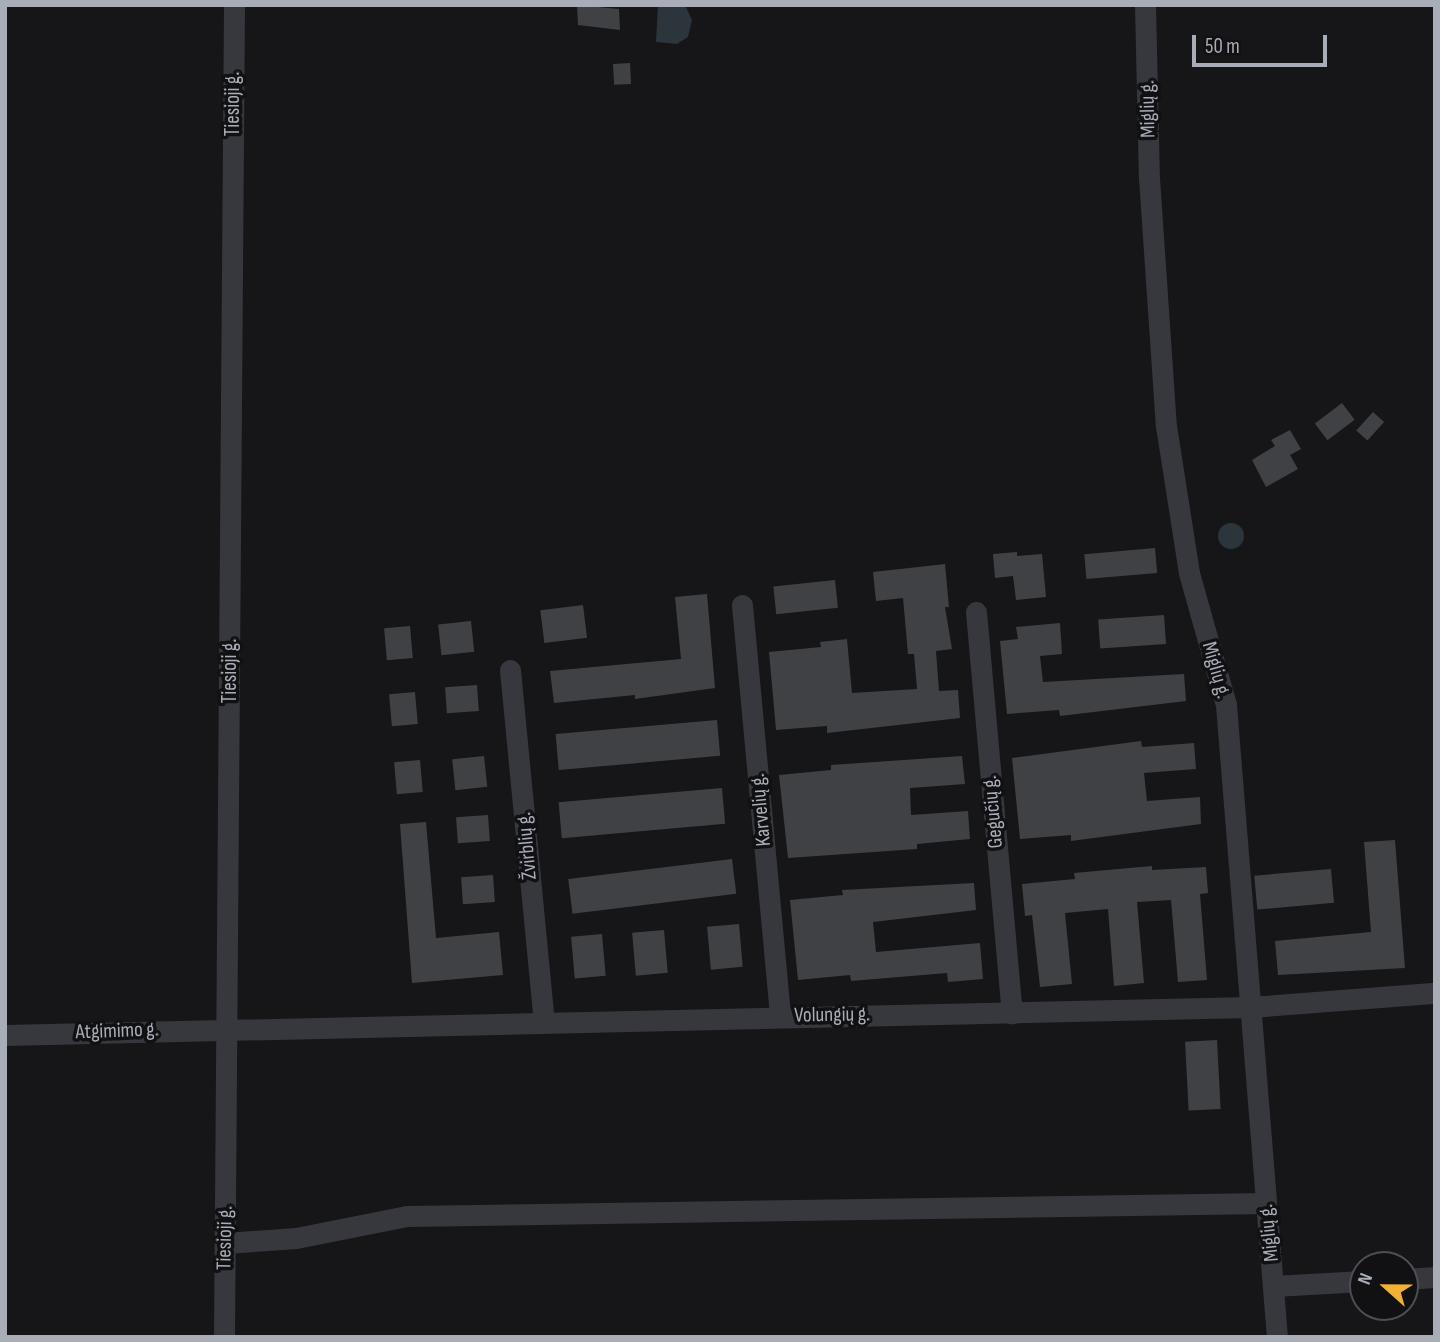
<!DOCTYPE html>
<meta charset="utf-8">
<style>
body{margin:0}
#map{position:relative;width:1440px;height:1342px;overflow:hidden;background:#161618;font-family:"Sofia Sans Condensed",sans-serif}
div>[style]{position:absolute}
.water>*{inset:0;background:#2c353c}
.round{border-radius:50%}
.building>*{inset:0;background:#404145;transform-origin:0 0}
.minor>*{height:21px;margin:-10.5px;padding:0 10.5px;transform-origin:10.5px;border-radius:10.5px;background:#37383d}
span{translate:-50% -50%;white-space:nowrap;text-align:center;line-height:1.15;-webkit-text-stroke:7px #111113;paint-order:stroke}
.street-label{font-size:21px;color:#a8adb8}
.frame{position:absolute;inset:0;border:7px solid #a8adb8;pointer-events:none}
.north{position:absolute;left:1349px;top:1251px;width:70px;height:70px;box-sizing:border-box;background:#111113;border:2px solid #4d4f55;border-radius:50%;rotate:291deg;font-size:19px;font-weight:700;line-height:28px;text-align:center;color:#a8adb8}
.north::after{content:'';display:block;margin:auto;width:24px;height:32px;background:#f2b134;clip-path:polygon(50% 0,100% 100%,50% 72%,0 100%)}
.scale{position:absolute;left:1192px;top:35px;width:135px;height:32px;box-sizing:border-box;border:4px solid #a8adb8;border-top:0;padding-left:9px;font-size:21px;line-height:24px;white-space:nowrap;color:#a8adb8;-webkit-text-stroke:5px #111113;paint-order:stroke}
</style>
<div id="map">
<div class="water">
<div style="clip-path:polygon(658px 5px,685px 5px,692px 20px,688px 37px,677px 44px,656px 42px)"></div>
<div class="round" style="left:1218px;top:523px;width:26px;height:26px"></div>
</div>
<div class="building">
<div style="clip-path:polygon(577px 5px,619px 9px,620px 30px,578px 25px)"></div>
<div style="left:630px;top:63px;width:21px;height:17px;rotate:87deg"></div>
<div style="left:1342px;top:403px;width:21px;height:34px;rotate:53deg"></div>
<div style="left:1373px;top:412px;width:15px;height:25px;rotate:42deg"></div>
<div style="clip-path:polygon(1290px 430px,1301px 449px,1290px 455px,1298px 469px,1266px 487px,1252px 460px,1275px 446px,1271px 440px)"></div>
<div style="left:1155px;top:548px;width:25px;height:71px;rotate:85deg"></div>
<div style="clip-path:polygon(1017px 552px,1017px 556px,1042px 554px,1046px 597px,1016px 600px,1013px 576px,995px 578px,993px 554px)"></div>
<div style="clip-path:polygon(945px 564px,949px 607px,945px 607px,952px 649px,936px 651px,939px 691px,958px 690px,960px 718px,827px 733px,827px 726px,776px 730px,769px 652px,821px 647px,820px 642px,847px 639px,852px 693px,917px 689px,914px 654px,908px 654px,903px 598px,876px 601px,873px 572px)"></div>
<div style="left:835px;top:580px;width:28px;height:62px;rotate:84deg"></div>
<div style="clip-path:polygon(707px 594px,715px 688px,635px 699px,635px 695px,554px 703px,550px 671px,681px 659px,675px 597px)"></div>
<div style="left:583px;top:605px;width:33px;height:43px;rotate:83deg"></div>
<div style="left:1164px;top:615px;width:29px;height:66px;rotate:86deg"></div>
<div style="left:471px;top:621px;width:31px;height:33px;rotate:84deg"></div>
<div style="clip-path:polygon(1060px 623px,1062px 654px,1040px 656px,1043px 682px,1184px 674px,1186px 701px,1060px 716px,1059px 710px,1007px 714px,1000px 641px,1018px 639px,1016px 627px)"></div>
<div style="left:410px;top:626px;width:32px;height:26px;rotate:85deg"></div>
<div style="left:477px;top:685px;width:26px;height:32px;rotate:86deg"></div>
<div style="left:415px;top:692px;width:32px;height:26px;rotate:85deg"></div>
<div style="left:717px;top:720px;width:36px;height:162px;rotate:85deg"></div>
<div style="clip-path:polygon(1141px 741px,1142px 747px,1194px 743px,1196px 769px,1144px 773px,1147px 801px,1200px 797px,1201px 824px,1071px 841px,1071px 835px,1020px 839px,1012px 758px)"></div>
<div style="left:484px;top:756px;width:31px;height:32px;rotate:84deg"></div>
<div style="clip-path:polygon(962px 756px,965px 784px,910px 788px,911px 815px,968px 811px,970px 839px,917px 844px,917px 849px,788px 858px,779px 775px,831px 770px,831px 765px)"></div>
<div style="left:420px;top:760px;width:32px;height:26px;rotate:85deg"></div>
<div style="left:722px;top:788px;width:36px;height:164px;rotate:85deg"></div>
<div style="left:488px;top:815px;width:26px;height:32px;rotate:86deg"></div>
<div style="clip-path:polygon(426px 822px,436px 938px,499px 932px,503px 975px,412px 983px,400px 824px)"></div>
<div style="clip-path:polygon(1395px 840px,1405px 968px,1278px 975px,1275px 941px,1371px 932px,1364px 842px)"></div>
<div style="left:732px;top:859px;width:35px;height:165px;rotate:83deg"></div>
<div style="clip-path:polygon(1152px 866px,1152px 870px,1206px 867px,1208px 893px,1200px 894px,1207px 980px,1178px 982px,1171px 900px,1137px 902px,1144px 983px,1114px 986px,1108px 909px,1065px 913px,1072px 984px,1040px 987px,1032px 915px,1025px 916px,1022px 884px,1075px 879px,1074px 873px)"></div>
<div style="left:1331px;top:869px;width:34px;height:77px;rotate:85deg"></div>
<div style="left:493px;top:875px;width:27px;height:32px;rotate:86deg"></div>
<div style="clip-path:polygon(974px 883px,976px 910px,873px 922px,876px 952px,980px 943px,983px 979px,948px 982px,947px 973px,851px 981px,850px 975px,798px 980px,790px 900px,843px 895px,842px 890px)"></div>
<div style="left:739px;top:924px;width:43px;height:32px;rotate:85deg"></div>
<div style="left:664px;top:930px;width:43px;height:32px;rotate:85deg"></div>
<div style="left:602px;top:934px;width:42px;height:31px;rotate:85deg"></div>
<div style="left:1217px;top:1040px;width:69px;height:32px;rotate:87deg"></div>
</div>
<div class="minor">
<div style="left:1145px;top:5px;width:173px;rotate:88.7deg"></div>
<div style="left:1149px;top:178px;width:249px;rotate:86.1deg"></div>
<div style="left:1166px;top:426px;width:149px;rotate:81.1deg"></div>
<div style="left:1189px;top:573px;width:137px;rotate:74.3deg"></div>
<div style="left:1226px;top:705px;width:634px;rotate:85.39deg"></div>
<div style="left:742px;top:605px;width:413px;rotate:84.7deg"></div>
<div style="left:976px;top:612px;width:403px;rotate:84.9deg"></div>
<div style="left:510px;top:670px;width:354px;rotate:84.5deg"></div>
<div style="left:5px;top:1035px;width:1246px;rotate:-1.29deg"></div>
<div style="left:1251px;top:1007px;width:185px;rotate:-4.4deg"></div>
<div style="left:225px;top:1243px;width:71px;rotate:-4deg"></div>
<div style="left:296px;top:1238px;width:113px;rotate:-11.2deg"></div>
<div style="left:407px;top:1216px;width:859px;rotate:-0.87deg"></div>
<div style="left:1405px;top:1279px;width:30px;rotate:-4deg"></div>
<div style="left:1274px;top:1286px;width:89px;rotate:-3.2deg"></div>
<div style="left:224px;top:1337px;width:1332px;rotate:-89.57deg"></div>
</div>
<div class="street-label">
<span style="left:233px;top:104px;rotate:-90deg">Tiesioji g.</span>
<span style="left:1148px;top:109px;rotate:-91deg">Miglių g.</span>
<span style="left:1216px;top:670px;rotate:74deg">Miglių g.</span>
<span style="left:230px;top:671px;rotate:-90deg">Tiesioji g.</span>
<span style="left:761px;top:810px;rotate:-95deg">Karvelių g.</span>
<span style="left:993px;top:812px;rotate:-95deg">Gegučių g.</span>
<span style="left:527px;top:846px;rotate:-95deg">Žvirblių g.</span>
<span style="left:832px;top:1015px;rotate:-1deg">Volungių g.</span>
<span style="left:117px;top:1031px;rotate:-2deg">Atgimimo g.</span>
<span style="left:1269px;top:1233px;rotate:-96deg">Miglių g.</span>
<span style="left:225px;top:1238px;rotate:-89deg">Tiesioji g.</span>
</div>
<div class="frame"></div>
<div class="north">N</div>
<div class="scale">50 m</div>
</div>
